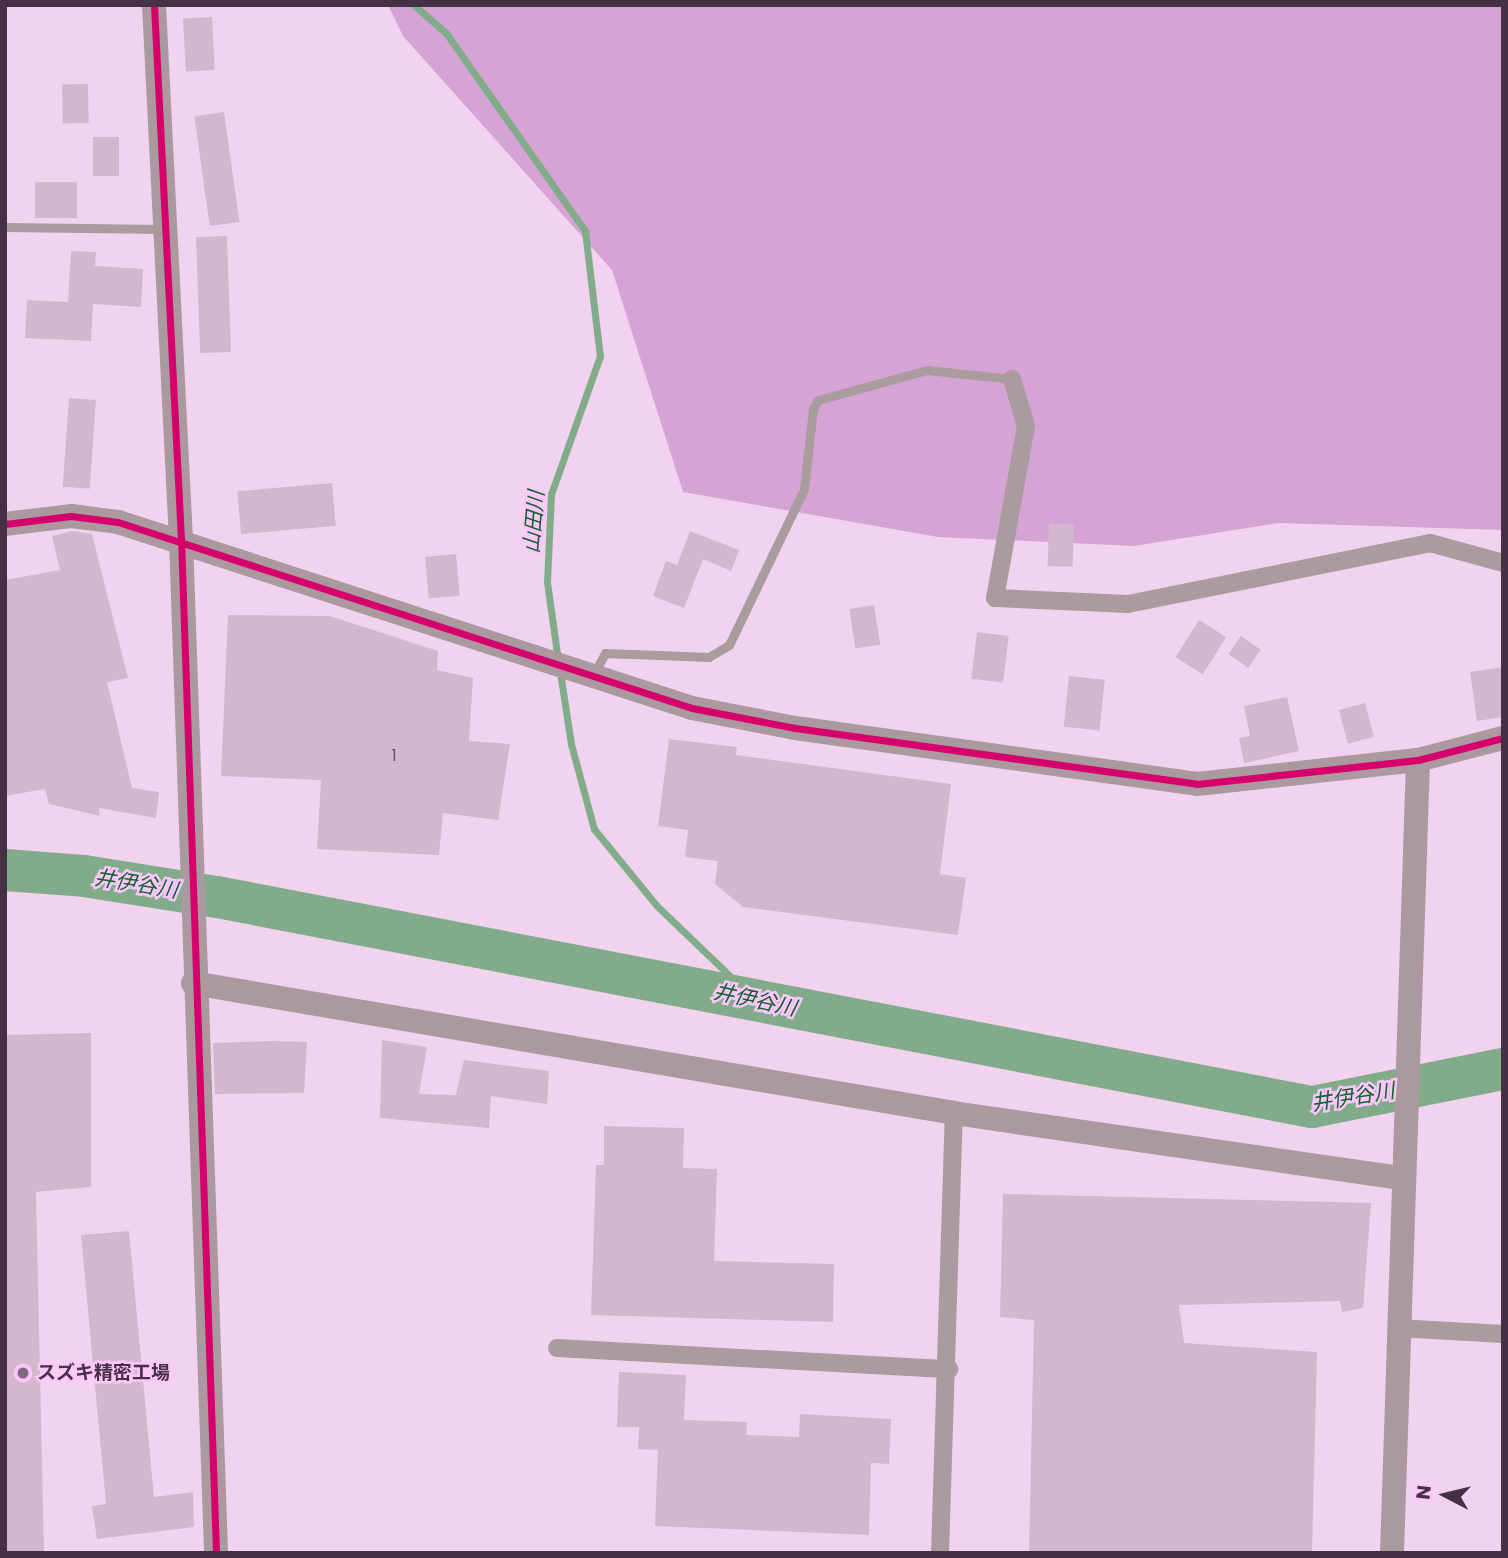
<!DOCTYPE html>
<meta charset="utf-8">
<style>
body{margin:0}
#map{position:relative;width:1508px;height:1558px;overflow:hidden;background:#f1d3f0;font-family:Poppins,"Noto Sans JP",sans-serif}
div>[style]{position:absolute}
.forest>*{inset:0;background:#d5a4d4}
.stream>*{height:7px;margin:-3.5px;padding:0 3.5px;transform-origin:3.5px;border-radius:3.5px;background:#82ac89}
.river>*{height:42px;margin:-21px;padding:0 21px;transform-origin:21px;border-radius:21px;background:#82ac89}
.building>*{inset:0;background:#d4b7cc;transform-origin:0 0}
.lane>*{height:9px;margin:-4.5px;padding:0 4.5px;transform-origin:4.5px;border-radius:4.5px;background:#aa9b9e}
.street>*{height:18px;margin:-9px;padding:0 9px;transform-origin:9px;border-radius:9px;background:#aa9b9e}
.secondary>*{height:24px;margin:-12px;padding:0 12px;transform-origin:12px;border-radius:12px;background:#ab99a0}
.cycleway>*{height:7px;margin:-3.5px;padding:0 3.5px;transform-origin:3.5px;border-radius:3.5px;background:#d6006c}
.dots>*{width:19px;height:19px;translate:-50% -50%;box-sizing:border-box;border:4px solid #fec6fd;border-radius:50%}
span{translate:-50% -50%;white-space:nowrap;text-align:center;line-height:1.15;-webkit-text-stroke:5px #fec6fd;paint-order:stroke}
.number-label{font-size:16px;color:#6a5268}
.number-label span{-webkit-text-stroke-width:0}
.poi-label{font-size:19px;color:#463046;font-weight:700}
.left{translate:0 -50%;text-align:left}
.water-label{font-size:21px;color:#116226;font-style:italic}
.frame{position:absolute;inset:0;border:7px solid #463046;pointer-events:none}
.north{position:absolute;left:1410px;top:1460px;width:70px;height:70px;-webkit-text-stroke:5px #fec6fd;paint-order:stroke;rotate:277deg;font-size:19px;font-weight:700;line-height:28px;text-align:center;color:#463046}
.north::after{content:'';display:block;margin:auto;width:24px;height:32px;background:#463046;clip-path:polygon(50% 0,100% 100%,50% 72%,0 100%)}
</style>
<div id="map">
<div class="forest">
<div style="clip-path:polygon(388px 5px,1503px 5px,1503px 530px,1278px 523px,1134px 546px,938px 537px,683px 492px,612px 270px,403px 36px)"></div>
</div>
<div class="stream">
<div style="left:414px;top:5px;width:43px;rotate:41.2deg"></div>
<div style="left:446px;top:33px;width:242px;rotate:54.9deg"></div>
<div style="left:585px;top:231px;width:126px;rotate:83.2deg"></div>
<div style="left:600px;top:356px;width:146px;rotate:109.5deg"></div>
<div style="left:551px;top:494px;width:88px;rotate:92.6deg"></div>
<div style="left:547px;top:582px;width:79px;rotate:82deg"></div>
<div style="left:560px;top:672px;width:73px;rotate:81.3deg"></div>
<div style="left:571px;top:744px;width:88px;rotate:74.9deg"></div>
<div style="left:594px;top:829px;width:99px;rotate:50.7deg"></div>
<div style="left:657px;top:906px;width:133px;rotate:43.8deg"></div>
</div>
<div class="river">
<div style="left:5px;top:870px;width:79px;rotate:4.3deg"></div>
<div style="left:84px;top:876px;width:135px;rotate:9deg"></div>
<div style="left:217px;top:897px;width:1115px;rotate:10.86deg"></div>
<div style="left:1312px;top:1107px;width:195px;rotate:-11.3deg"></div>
</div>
<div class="building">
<div style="left:212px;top:17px;width:53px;height:29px;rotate:87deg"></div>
<div style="left:88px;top:84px;width:39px;height:26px;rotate:89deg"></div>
<div style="left:224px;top:112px;width:111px;height:30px;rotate:82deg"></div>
<div style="left:93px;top:137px;width:26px;height:39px"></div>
<div style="left:35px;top:182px;width:42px;height:36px"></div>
<div style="left:227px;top:236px;width:116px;height:31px;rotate:88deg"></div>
<div style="clip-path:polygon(71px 251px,96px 252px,95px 266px,143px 269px,141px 307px,93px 304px,91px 341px,25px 338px,27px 300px,68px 302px)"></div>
<div style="left:69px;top:398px;width:27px;height:89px;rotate:4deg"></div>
<div style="left:332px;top:483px;width:43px;height:95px;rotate:85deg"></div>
<div style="left:1049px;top:524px;width:25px;height:42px;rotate:2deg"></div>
<div style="clip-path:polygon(72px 531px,92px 534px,128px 678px,107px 682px,132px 788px,159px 792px,156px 818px,99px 808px,100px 816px,49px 804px,45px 789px,5px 796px,5px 580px,60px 570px,52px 536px)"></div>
<div style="clip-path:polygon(690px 531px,739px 550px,731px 571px,703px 559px,684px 608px,653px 596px,666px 561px,677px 565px)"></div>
<div style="left:456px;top:554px;width:42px;height:31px;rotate:85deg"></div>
<div style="left:874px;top:605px;width:40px;height:25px;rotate:81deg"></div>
<div style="clip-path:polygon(228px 615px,330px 616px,438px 651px,437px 670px,473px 678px,469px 741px,510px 744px,498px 820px,443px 813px,439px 855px,317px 849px,321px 780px,221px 776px)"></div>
<div style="left:1199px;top:620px;width:32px;height:44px;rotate:32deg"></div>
<div style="left:977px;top:632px;width:32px;height:47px;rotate:7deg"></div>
<div style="left:1241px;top:636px;width:24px;height:22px;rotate:35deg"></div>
<div style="clip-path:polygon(1503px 667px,1503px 717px,1477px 721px,1470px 672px)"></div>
<div style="left:1069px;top:676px;width:36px;height:51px;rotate:6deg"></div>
<div style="clip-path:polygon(1287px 697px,1299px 751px,1244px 763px,1239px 738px,1250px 736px,1244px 706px)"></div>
<div style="left:1365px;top:703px;width:35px;height:27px;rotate:75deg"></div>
<div style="clip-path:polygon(669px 739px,737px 747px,736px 755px,951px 784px,940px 874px,966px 878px,958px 935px,743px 907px,715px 884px,718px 861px,685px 857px,688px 830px,658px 826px)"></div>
<div style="clip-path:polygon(91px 1033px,91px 1187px,36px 1192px,44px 1553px,5px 1553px,5px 1035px)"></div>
<div style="clip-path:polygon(382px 1040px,427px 1047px,419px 1094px,456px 1095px,464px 1060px,549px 1071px,547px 1104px,491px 1096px,489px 1128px,380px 1118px)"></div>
<div style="clip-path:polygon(273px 1041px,307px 1042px,304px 1093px,215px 1094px,213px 1043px)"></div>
<div style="clip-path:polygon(604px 1126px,684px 1128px,683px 1168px,717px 1169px,714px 1261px,834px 1264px,833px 1322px,591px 1315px,596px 1165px,604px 1165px)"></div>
<div style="clip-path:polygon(1003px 1194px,1371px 1203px,1363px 1308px,1342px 1312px,1340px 1301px,1179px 1305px,1184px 1343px,1317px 1352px,1312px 1553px,1029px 1553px,1034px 1320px,1000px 1317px)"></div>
<div style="clip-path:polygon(129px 1231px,154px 1497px,193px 1492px,194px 1527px,97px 1539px,92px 1506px,106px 1504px,81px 1235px)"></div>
<div style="clip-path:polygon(619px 1372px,686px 1375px,684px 1420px,747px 1422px,746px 1435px,799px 1437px,800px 1414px,891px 1419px,889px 1464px,871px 1463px,869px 1535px,655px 1526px,658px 1450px,638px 1449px,639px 1427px,617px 1427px)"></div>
</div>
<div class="lane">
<div style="left:5px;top:227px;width:159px;rotate:0.7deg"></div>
<div style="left:593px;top:675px;width:25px;rotate:-61deg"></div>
<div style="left:605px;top:653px;width:104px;rotate:2.2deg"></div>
<div style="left:709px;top:657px;width:23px;rotate:-31deg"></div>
<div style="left:729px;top:645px;width:173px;rotate:-64.3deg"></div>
<div style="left:804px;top:489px;width:81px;rotate:-83.6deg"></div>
<div style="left:813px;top:409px;width:10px;rotate:-61deg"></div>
<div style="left:818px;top:400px;width:113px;rotate:-15.4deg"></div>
<div style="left:927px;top:370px;width:85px;rotate:6deg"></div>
</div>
<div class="street">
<div style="left:1012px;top:379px;width:49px;rotate:73.4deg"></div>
<div style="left:1026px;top:426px;width:175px;rotate:100.2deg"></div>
<div style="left:995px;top:598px;width:133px;rotate:2.6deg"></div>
<div style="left:1128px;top:604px;width:308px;rotate:-11.4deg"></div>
<div style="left:1430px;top:543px;width:76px;rotate:15.3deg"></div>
<div style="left:1397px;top:1328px;width:106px;rotate:3.2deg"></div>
<div style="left:557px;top:1348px;width:393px;rotate:3.1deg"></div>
<div style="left:940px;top:1553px;width:440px;rotate:-88.2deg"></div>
</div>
<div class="secondary">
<div style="left:154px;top:5px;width:535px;rotate:87.11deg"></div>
<div style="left:181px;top:539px;width:1015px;rotate:88.02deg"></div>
<div style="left:5px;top:524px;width:66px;rotate:-6.9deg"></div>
<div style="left:71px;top:516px;width:47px;rotate:7.3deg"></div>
<div style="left:118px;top:522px;width:603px;rotate:17.95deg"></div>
<div style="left:692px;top:708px;width:105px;rotate:11deg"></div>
<div style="left:795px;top:728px;width:406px;rotate:7.9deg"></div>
<div style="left:1197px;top:784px;width:222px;rotate:-6.2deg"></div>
<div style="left:1418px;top:760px;width:88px;rotate:-14.5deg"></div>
<div style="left:193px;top:983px;width:772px;rotate:9.69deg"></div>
<div style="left:954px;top:1113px;width:452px;rotate:8.3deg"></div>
<div style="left:1392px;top:1553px;width:793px;rotate:-88.12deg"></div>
</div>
<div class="cycleway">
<div style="left:154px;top:5px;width:535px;rotate:87.11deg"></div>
<div style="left:181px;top:539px;width:1015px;rotate:88.02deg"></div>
<div style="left:5px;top:524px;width:66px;rotate:-6.9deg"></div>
<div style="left:71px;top:516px;width:47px;rotate:7.3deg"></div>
<div style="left:118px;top:522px;width:603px;rotate:17.95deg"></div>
<div style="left:692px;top:708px;width:105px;rotate:11deg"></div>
<div style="left:795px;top:728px;width:406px;rotate:7.9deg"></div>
<div style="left:1197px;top:784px;width:222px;rotate:-6.2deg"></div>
<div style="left:1418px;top:760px;width:88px;rotate:-14.5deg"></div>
</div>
<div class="dots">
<div style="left:23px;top:1373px;background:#826982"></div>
</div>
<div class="number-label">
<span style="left:394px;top:756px">1</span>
</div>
<div class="poi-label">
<span class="left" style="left:37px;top:1373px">スズキ精密工場</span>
</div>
<div class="water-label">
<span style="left:534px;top:522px;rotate:-85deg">山田川</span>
<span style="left:136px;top:884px;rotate:9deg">井伊谷川</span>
<span style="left:755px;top:1000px;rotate:12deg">井伊谷川</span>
<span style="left:1353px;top:1097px;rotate:-9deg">井伊谷川</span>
</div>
<div class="frame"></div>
<div class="north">N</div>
</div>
